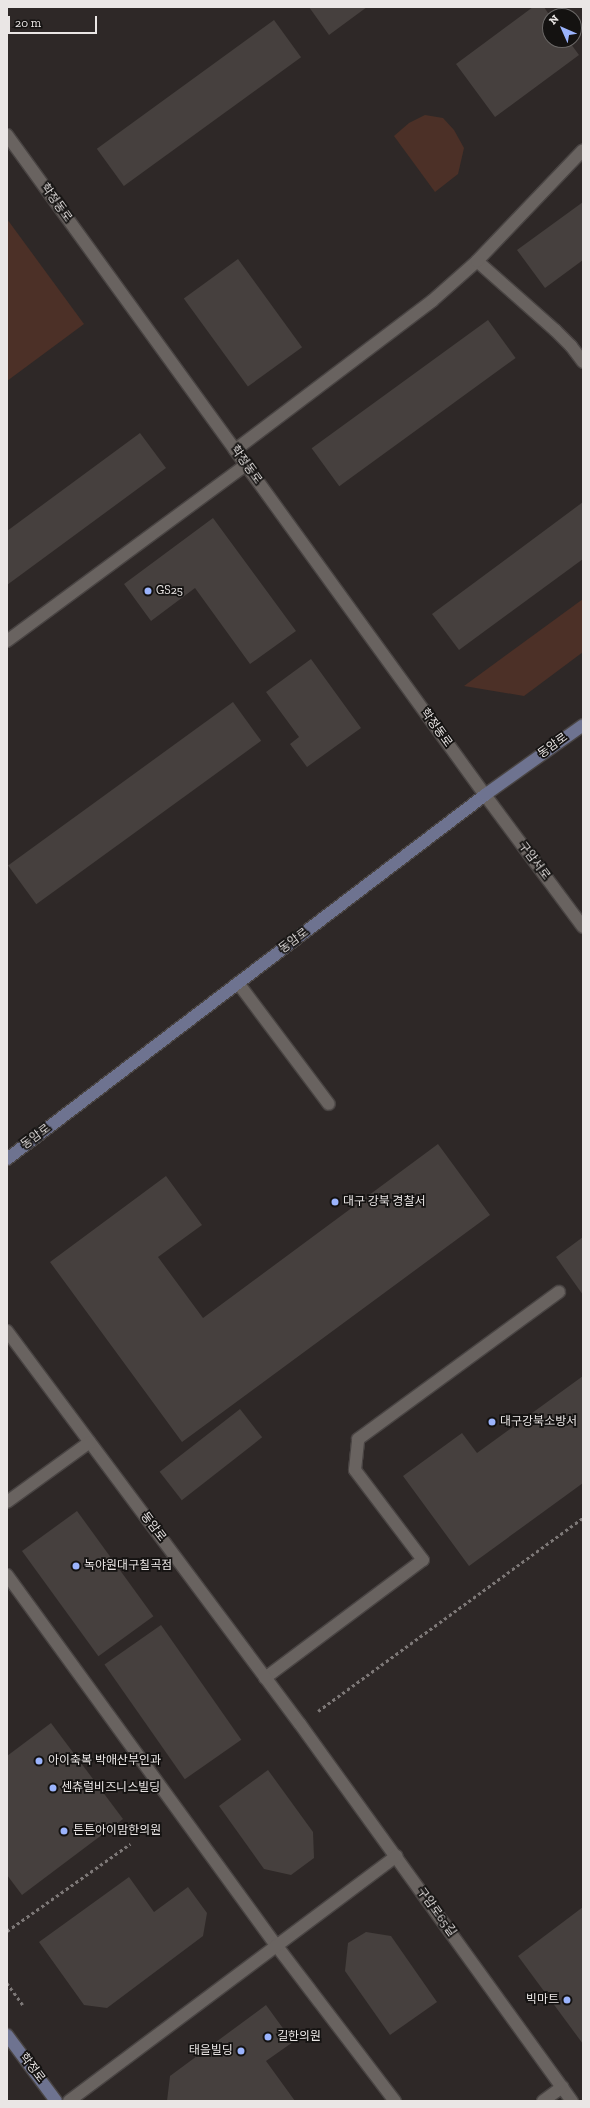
<!DOCTYPE html>
<meta charset="utf-8">
<style>
body{margin:0}
#map{position:relative;width:590px;height:2108px;overflow:hidden;background:#2e2827;font-family:"Zilla Slab","Noto Sans KR",serif}
div>[style]{position:absolute}
.green>*{inset:0;background:#4c3027}
.building>*{inset:0;background:#46403e;transform-origin:0 0}
.path>*{height:2.5px;margin-top:-1.25px;transform-origin:0;background:repeating-linear-gradient(90deg,#7d7877 0 3px,transparent 0 6px)}
.roads{filter:drop-shadow(1px 0 #494443) drop-shadow(-1px 0 #494443) drop-shadow(0 1px #494443) drop-shadow(0 -1px #494443)}
.lane>*{height:12px;margin:-6px;padding:0 6px;transform-origin:6px;border-radius:6px;background:#696360}
.street>*{height:12px;margin:-6px;padding:0 6px;transform-origin:6px;border-radius:6px;background:#696360}
.secondary>*{height:12px;margin:-6px;padding:0 6px;transform-origin:6px;border-radius:6px;background:#6e7390}
.dots>*{width:11px;height:11px;translate:-50% -50%;box-sizing:border-box;border:2px solid #141211;border-radius:50%}
span{translate:-50% -50%;white-space:nowrap;text-align:center;line-height:1.15;-webkit-text-stroke:3.5px #141211;paint-order:stroke}
.street-label{font-size:12px;color:#eae6e5}
.poi-label{font-size:12px;color:#eae6e5}
.left{translate:0 -50%;text-align:left}
.right{translate:-100% -50%;text-align:right}
.frame{position:absolute;inset:0;border:8px solid #eae6e5;pointer-events:none}
.north{position:absolute;left:542px;top:8px;width:40px;height:40px;box-sizing:border-box;background:#141211;border:1px solid #6a6766;border-radius:50%;rotate:315deg;font-size:11px;font-weight:700;line-height:16px;text-align:center;color:#eae6e5}
.north::after{content:'';display:block;margin:auto;width:14px;height:18px;background:#9bb4fd;clip-path:polygon(50% 0,100% 100%,50% 72%,0 100%)}
.scale{position:absolute;left:8px;top:16px;width:89px;height:18px;box-sizing:border-box;border:2px solid #eae6e5;border-top:0;padding-left:5px;font-size:12px;line-height:14px;white-space:nowrap;color:#eae6e5;-webkit-text-stroke:3px #141211;paint-order:stroke}
</style>
<div id="map">
<div class="green">
<div style="clip-path:polygon(425px 115px,443px 118px,454px 130px,464px 148px,458px 174px,435px 192px,394px 136px,409px 123px)"></div>
<div style="clip-path:polygon(7px 219px,84px 324px,7px 381px)"></div>
<div style="clip-path:polygon(583px 599px,583px 652px,524px 696px,464px 686px)"></div>
</div>
<div class="building">
<div style="clip-path:polygon(309px 7px,367px 7px,329px 35px)"></div>
<div style="clip-path:polygon(533px 7px,544px 7px,550px 16px,550px 40px,568px 40px,579px 55px,495px 117px,456px 64px)"></div>
<div style="left:274px;top:20px;width:46px;height:219px;rotate:54deg"></div>
<div style="clip-path:polygon(583px 202px,583px 260px,545px 288px,517px 250px)"></div>
<div style="left:238px;top:259px;width:109px;height:67px;rotate:54deg"></div>
<div style="left:488px;top:320px;width:47px;height:218px;rotate:54deg"></div>
<div style="clip-path:polygon(140px 433px,166px 468px,7px 585px,7px 531px)"></div>
<div style="clip-path:polygon(583px 502px,583px 559px,459px 650px,432px 614px)"></div>
<div style="clip-path:polygon(213px 518px,296px 631px,250px 664px,195px 588px,151px 621px,124px 584px)"></div>
<div style="clip-path:polygon(311px 659px,361px 728px,307px 767px,290px 744px,299px 737px,266px 692px)"></div>
<div style="left:233px;top:702px;width:48px;height:278px;rotate:54deg"></div>
<div style="clip-path:polygon(438px 1144px,490px 1215px,182px 1442px,50px 1262px,166px 1176px,202px 1225px,158px 1257px,203px 1318px)"></div>
<div style="clip-path:polygon(583px 1237px,583px 1295px,556px 1257px)"></div>
<div style="clip-path:polygon(583px 1376px,583px 1483px,469px 1566px,403px 1476px,462px 1433px,477px 1453px)"></div>
<div style="left:240px;top:1409px;width:36px;height:102px;rotate:52deg"></div>
<div style="left:77px;top:1511px;width:130px;height:68px;rotate:54deg"></div>
<div style="left:161px;top:1625px;width:140px;height:69px;rotate:55deg"></div>
<div style="clip-path:polygon(51px 1723px,123px 1819px,22px 1895px,7px 1875px,7px 1756px)"></div>
<div style="clip-path:polygon(268px 1770px,313px 1832px,314px 1858px,291px 1875px,264px 1869px,219px 1806px)"></div>
<div style="clip-path:polygon(129px 1877px,154px 1912px,188px 1887px,207px 1913px,203px 1936px,107px 2008px,84px 2005px,39px 1942px)"></div>
<div style="clip-path:polygon(583px 1907px,583px 2044px,518px 1956px)"></div>
<div style="clip-path:polygon(366px 1932px,391px 1936px,437px 2002px,390px 2035px,345px 1971px,348px 1943px)"></div>
<div style="clip-path:polygon(266px 2005px,293px 2042px,266px 2061px,295px 2101px,167px 2101px,170px 2076px)"></div>
</div>
<div class="path">
<div style="left:318px;top:1711px;width:328px;rotate:-36.1deg"></div>
<div style="left:7px;top:1931px;width:151px;rotate:-35.3deg"></div>
<div style="left:7px;top:1983px;width:27px;rotate:54deg"></div>
</div>
<div class="roads">
<div class="lane">
<div style="left:477px;top:261px;width:104px;rotate:41.5deg"></div>
<div style="left:555px;top:330px;width:23px;rotate:45deg"></div>
<div style="left:571px;top:346px;width:20px;rotate:53deg"></div>
<div style="left:235px;top:450px;width:247px;rotate:-37.1deg"></div>
<div style="left:432px;top:301px;width:60px;rotate:-41.6deg"></div>
<div style="left:477px;top:261px;width:153px;rotate:-46.3deg"></div>
<div style="left:7px;top:641px;width:297px;rotate:-36.4deg"></div>
<div style="left:238px;top:983px;width:151px;rotate:53.1deg"></div>
<div style="left:265px;top:1678px;width:197px;rotate:-36.8deg"></div>
<div style="left:423px;top:1560px;width:113px;rotate:-127.1deg"></div>
<div style="left:355px;top:1470px;width:31px;rotate:-84deg"></div>
<div style="left:358px;top:1439px;width:249px;rotate:-36.2deg"></div>
</div>
<div class="street">
<div style="left:7px;top:135px;width:815px;rotate:54.09deg"></div>
<div style="left:485px;top:795px;width:164px;rotate:53.4deg"></div>
<div style="left:7px;top:1331px;width:490px;rotate:53.3deg"></div>
<div style="left:300px;top:1724px;width:465px;rotate:54.2deg"></div>
<div style="left:7px;top:1502px;width:102px;rotate:-35.9deg"></div>
<div style="left:7px;top:1575px;width:457px;rotate:54deg"></div>
<div style="left:276px;top:1945px;width:196px;rotate:52.7deg"></div>
<div style="left:69px;top:2101px;width:409px;rotate:-36.8deg"></div>
<div style="left:543px;top:2101px;width:24px;rotate:-36deg"></div>
</div>
<div class="secondary">
<div style="left:7px;top:1159px;width:601px;rotate:-37.29deg"></div>
<div style="left:485px;top:795px;width:120px;rotate:-35.5deg"></div>
<div style="left:7px;top:2035px;width:82px;rotate:53.4deg"></div>
</div>
</div>
<div class="dots">
<div style="left:148px;top:591px;background:#9bb4fd"></div>
<div style="left:335px;top:1202px;background:#9bb4fd"></div>
<div style="left:492px;top:1422px;background:#9bb4fd"></div>
<div style="left:76px;top:1566px;background:#9bb4fd"></div>
<div style="left:39px;top:1761px;background:#9bb4fd"></div>
<div style="left:53px;top:1788px;background:#9bb4fd"></div>
<div style="left:64px;top:1831px;background:#9bb4fd"></div>
<div style="left:567px;top:2000px;background:#9bb4fd"></div>
<div style="left:268px;top:2037px;background:#9bb4fd"></div>
<div style="left:241px;top:2051px;background:#9bb4fd"></div>
</div>
<div class="street-label">
<span style="left:56px;top:203px;rotate:54deg">학정동로</span>
<span style="left:246px;top:465px;rotate:54deg">학정동로</span>
<span style="left:436px;top:728px;rotate:54deg">학정동로</span>
<span style="left:553px;top:746px;rotate:-36deg">동암로</span>
<span style="left:534px;top:861px;rotate:53deg">구암서로</span>
<span style="left:294px;top:941px;rotate:-37deg">동암로</span>
<span style="left:36px;top:1137px;rotate:-37deg">동암로</span>
<span style="left:153px;top:1527px;rotate:53deg">동암로</span>
<span style="left:436px;top:1912px;rotate:54deg">구암로65길</span>
<span style="left:32px;top:2068px;rotate:53deg">학정로</span>
</div>
<div class="poi-label">
<span class="left" style="left:156px;top:591px">GS25</span>
<span class="left" style="left:343px;top:1202px">대구 강북 경찰서</span>
<span class="left" style="left:500px;top:1422px">대구강북소방서</span>
<span class="left" style="left:84px;top:1566px">녹야원대구칠곡점</span>
<span class="left" style="left:48px;top:1761px">아이축복 박애산부인과</span>
<span class="left" style="left:61px;top:1788px">센츄럴비즈니스빌딩</span>
<span class="left" style="left:73px;top:1831px">튼튼아이맘한의원</span>
<span class="right" style="left:559px;top:2000px">빅마트</span>
<span class="left" style="left:277px;top:2037px">길한의원</span>
<span class="right" style="left:233px;top:2051px">태을빌딩</span>
</div>
<div class="frame"></div>
<div class="north">N</div>
<div class="scale">20 m</div>
</div>
